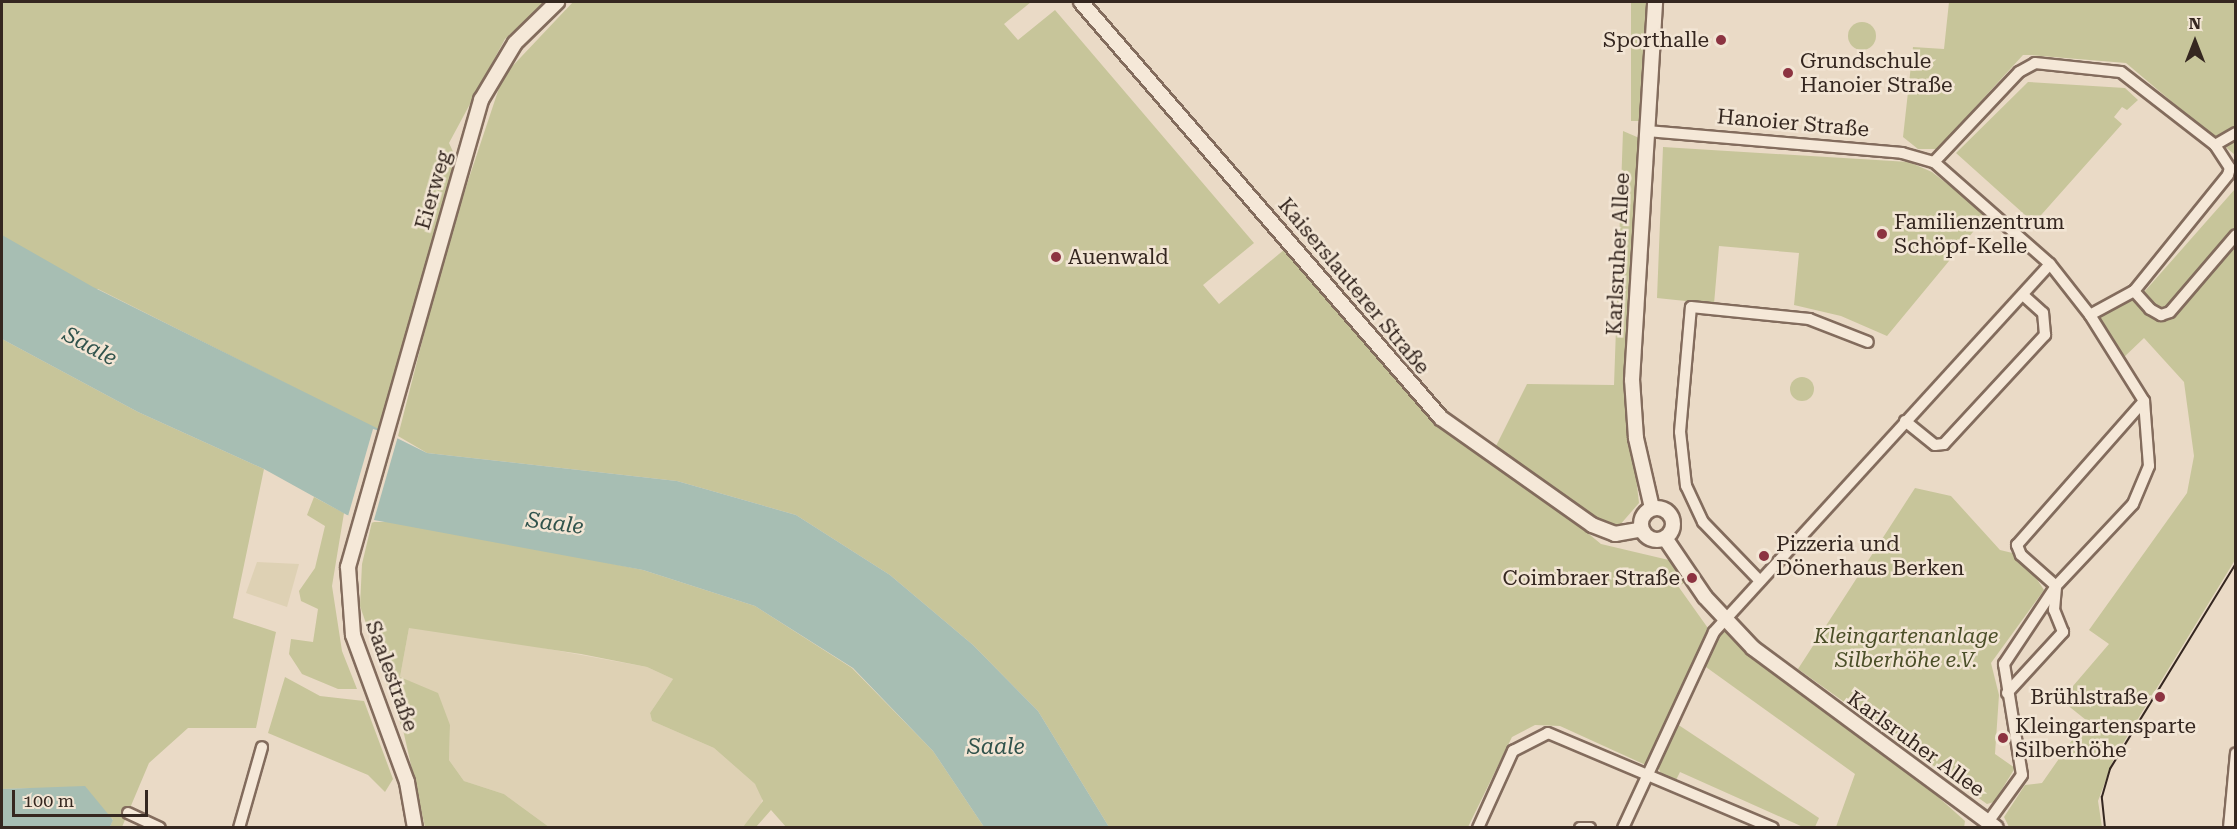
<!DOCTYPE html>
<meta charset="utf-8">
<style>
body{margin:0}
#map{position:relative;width:2237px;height:829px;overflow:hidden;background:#eadac6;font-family:"Roboto Serif",serif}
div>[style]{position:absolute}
.farmland>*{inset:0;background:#ded1b4}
.green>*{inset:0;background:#c7c59a;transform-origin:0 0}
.round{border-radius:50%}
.water>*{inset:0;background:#a7beb3}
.pier>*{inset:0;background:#eadac6;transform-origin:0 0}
.roads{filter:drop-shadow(2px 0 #836c5d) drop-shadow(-2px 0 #836c5d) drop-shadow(0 2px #836c5d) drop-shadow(0 -2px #836c5d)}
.minor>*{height:10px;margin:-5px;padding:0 5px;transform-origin:5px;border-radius:5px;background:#f5e8d8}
.tertiary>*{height:14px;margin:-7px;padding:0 7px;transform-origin:7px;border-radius:7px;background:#f5e8d8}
.tertiary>.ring{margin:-7px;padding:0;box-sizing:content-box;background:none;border:14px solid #f5e8d8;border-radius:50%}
.tram>*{height:1.5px;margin:-0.75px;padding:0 0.75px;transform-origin:0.75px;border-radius:0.75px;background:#352720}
.dots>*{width:16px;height:16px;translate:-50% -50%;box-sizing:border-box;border:3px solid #f2e5d4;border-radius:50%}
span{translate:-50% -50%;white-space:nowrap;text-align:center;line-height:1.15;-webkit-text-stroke:5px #f2e5d4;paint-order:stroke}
.poi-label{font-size:21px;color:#352720}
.right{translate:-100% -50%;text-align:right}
.left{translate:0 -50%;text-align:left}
.street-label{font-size:21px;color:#352720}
.park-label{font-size:21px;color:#4b4f28;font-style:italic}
.water-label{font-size:22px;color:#30534c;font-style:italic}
.frame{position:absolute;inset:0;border:3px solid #352720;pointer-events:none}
.north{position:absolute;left:2165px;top:12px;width:60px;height:60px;-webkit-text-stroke:4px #f2e5d4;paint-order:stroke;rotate:0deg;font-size:16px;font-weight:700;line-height:24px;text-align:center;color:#352720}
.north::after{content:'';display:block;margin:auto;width:21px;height:27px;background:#352720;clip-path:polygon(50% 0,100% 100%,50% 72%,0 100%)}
.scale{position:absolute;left:12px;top:790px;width:136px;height:27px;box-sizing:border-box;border:3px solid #352720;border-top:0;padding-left:8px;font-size:18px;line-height:21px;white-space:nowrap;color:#352720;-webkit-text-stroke:4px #f2e5d4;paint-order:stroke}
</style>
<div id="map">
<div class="farmland">
<div style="clip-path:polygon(257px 562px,299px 564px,287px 607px,246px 593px)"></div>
<div style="clip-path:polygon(429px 627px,647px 667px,673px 679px,650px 713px,652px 721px,714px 748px,755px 784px,763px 795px,760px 809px,743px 827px,549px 827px,504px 794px,464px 781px,449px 760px,450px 725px,400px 677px,409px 628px)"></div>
</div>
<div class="green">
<div style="clip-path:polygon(2px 2px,545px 2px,505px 39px,449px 143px,456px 158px,378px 430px,98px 289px,2px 304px)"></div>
<div style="clip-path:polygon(573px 2px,1031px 2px,1004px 24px,1018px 40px,1055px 10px,1254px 243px,1203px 285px,1219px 304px,1285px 249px,1436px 425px,1471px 447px,1481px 445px,1601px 544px,1673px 561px,1686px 582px,1678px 586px,1710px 631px,1671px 720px,1819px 818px,1815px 827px,1803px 827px,1680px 772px,1675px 782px,1663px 778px,1657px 765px,1650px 767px,1560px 726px,1535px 725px,1512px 737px,1468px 827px,1109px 827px,1038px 711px,973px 645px,890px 575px,796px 515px,677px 481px,427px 453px,398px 436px,447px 244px,503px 76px)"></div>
<div style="left:1631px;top:2px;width:24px;height:119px"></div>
<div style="clip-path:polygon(1949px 2px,2235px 2px,2235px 155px,2126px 63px,2030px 55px,2023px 55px,1937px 149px,1918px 149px,1903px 137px,1913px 47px,1944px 49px)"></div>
<div class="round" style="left:1848px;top:22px;width:28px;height:28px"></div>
<div style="clip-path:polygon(2028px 82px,2125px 88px,2138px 100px,2127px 110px,2122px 107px,2114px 117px,2122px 124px,2034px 223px,1956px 153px)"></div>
<div style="clip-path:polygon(1623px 131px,1644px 140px,1628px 406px,1639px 503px,1619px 526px,1596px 520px,1494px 450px,1527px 384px,1614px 385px)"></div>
<div style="clip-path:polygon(1663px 147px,1909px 162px,1932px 172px,1987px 215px,1887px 336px,1841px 316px,1794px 305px,1799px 253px,1719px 246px,1714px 304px,1657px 298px)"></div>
<div style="clip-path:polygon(2235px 189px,2235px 560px,2114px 758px,2098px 801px,2102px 827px,2009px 827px,2004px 817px,2025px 785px,2042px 783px,2086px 720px,2061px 700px,2109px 644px,2089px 630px,2187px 493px,2194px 456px,2184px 382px,2144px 338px,2122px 359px,2095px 316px,2145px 291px)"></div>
<div style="clip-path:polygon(2px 339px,138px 412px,264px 469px,233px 618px,276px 632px,256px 728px,188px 728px,149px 763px,122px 827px,110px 827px,113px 819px,36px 788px,2px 789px)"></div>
<div class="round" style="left:1790px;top:377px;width:24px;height:24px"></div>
<div style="clip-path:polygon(1915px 488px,1951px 496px,2000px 550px,2021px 555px,2044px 590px,1991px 663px,1999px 695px,1995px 754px,2015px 768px,1994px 802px,1987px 804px,1798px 669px)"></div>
<div style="clip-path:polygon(314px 497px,344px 513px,332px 586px,342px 651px,357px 689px,338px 689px,302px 674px,289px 654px,291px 639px,313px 642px,318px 609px,301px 601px,299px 591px,315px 568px,325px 526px,307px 515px)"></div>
<div style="clip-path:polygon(372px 522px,407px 522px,643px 570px,755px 606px,852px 668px,933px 751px,984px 827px,786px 827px,771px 810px,756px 827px,743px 827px,763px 801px,755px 784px,714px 748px,652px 721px,650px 713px,673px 679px,647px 667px,581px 654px,409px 628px,400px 677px,438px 693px,450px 725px,449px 760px,464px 781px,504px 794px,549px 827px,425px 827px,404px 734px,360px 606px,362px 564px)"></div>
<div style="clip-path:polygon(1724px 620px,1879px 744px,1965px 821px,1964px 828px,1836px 827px,1855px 774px,1699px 662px)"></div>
<div style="clip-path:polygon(285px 677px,320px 696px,364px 701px,393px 779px,385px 792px,368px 775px,268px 733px)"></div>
</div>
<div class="water">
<div style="clip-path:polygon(2px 235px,93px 287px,427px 453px,677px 481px,796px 515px,890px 575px,973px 645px,1038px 711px,1109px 827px,984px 827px,933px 751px,853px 668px,755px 606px,643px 570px,347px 515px,264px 469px,138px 412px,2px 339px)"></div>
<div style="clip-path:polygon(85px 786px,113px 820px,110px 827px,2px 827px,2px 789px)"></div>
</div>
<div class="pier">
<div style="left:373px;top:429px;width:26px;height:90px;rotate:16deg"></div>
</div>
<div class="roads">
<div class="minor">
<div style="left:1647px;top:131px;width:256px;rotate:4.9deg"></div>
<div style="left:1902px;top:153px;width:33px;rotate:16deg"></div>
<div style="left:1934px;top:162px;width:154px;rotate:41.3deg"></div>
<div style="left:2050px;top:264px;width:65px;rotate:51.9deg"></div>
<div style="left:2090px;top:315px;width:102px;rotate:57.9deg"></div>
<div style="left:2144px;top:401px;width:65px;rotate:85.6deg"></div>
<div style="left:2149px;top:466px;width:41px;rotate:112.8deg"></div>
<div style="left:2133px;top:504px;width:112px;rotate:133.2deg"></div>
<div style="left:2056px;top:586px;width:94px;rotate:123.7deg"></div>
<div style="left:2004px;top:664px;width:112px;rotate:80.8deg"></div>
<div style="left:2022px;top:775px;width:58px;rotate:125.9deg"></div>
<div style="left:2215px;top:145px;width:24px;rotate:-30deg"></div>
<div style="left:1934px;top:162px;width:124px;rotate:-46.6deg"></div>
<div style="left:2019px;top:72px;width:18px;rotate:-29deg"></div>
<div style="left:2035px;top:63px;width:86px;rotate:6deg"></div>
<div style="left:2121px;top:72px;width:119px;rotate:37.8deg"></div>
<div style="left:2215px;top:145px;width:27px;rotate:57deg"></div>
<div style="left:2230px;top:168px;width:7px;rotate:106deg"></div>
<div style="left:2228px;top:175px;width:149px;rotate:129deg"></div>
<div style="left:2134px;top:291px;width:50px;rotate:151.4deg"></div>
<div style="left:2134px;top:291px;width:24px;rotate:48deg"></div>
<div style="left:2150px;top:309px;width:13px;rotate:29deg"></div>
<div style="left:2161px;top:315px;width:9px;rotate:-18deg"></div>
<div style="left:2170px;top:312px;width:101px;rotate:-49.4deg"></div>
<div style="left:1905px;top:421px;width:38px;rotate:39deg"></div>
<div style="left:1935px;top:445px;width:9px;rotate:-6deg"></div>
<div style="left:1944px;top:444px;width:149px;rotate:-47.2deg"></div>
<div style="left:2045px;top:335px;width:22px;rotate:-95deg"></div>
<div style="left:2043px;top:313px;width:25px;rotate:-138deg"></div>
<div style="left:1760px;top:581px;width:82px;rotate:-134deg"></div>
<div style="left:1703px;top:522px;width:40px;rotate:-115deg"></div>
<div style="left:1686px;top:486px;width:54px;rotate:-96.3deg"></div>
<div style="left:1680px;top:432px;width:125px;rotate:-85deg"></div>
<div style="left:1691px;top:307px;width:119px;rotate:5.8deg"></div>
<div style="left:1809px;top:319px;width:63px;rotate:21.3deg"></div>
<div style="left:2056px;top:586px;width:47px;rotate:-138.5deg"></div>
<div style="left:2021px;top:555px;width:11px;rotate:-112deg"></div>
<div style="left:2017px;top:545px;width:192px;rotate:-48.6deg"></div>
<div style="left:2007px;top:693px;width:83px;rotate:-47.4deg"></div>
<div style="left:2063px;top:632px;width:24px;rotate:-112deg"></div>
<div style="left:2054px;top:610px;width:23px;rotate:-85deg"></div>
<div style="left:128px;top:813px;width:35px;rotate:25deg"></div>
<div style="left:239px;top:828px;width:84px;rotate:-74.1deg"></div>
<div style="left:1478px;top:828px;width:85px;rotate:-65.6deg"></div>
<div style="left:1513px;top:751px;width:39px;rotate:-27deg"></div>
<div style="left:1548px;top:733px;width:244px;rotate:22.9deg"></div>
<div style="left:1580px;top:828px;width:10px"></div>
<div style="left:1623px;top:828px;width:216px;rotate:-65.1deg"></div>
<div style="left:1714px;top:632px;width:498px;rotate:-47.6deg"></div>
<div style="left:2229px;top:828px;width:75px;rotate:-84.7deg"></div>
</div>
<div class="tertiary">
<div style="left:1081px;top:2px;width:550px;rotate:49.13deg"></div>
<div style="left:1441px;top:418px;width:185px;rotate:35.3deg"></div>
<div style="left:1592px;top:525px;width:25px;rotate:21deg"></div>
<div style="left:1615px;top:534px;width:27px;rotate:-10deg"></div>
<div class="ring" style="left:1641px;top:508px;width:18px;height:18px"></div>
<div style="left:1652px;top:508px;width:72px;rotate:-102.9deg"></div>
<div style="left:1636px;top:438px;width:58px;rotate:-93.9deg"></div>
<div style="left:1632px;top:380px;width:379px;rotate:-86.5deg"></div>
<div style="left:1665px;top:538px;width:71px;rotate:55.9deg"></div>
<div style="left:1705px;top:597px;width:70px;rotate:46.7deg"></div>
<div style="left:1753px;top:648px;width:302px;rotate:36.5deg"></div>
<div style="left:415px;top:828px;width:47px;rotate:-99.9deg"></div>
<div style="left:407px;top:782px;width:157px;rotate:-110.2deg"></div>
<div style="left:353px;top:635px;width:68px;rotate:-94.2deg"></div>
<div style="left:348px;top:567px;width:486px;rotate:-74.1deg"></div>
<div style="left:481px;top:100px;width:66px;rotate:-59.2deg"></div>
<div style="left:515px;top:43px;width:59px;rotate:-44.3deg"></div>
</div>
</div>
<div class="tram">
<div style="left:2105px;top:828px;width:31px;rotate:-96deg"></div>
<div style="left:2102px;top:797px;width:29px;rotate:-74deg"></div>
<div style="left:2110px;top:769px;width:241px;rotate:-58.5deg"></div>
</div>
<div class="dots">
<div style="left:1721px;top:40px;background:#8c3341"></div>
<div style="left:1788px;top:73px;background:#8c3341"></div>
<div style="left:1882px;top:234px;background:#8c3341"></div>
<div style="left:1056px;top:257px;background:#8c3341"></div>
<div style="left:1764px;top:556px;background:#8c3341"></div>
<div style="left:1692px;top:578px;background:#8c3341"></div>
<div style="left:2160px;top:697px;background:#8c3341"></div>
<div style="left:2003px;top:738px;background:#8c3341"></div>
</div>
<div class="poi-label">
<span class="right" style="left:1709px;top:40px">Sporthalle</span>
<span class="left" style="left:1800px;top:73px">Grundschule<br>Hanoier Straße</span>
<span class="left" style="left:1894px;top:234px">Familienzentrum<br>Schöpf-Kelle</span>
<span class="left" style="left:1068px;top:257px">Auenwald</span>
<span class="left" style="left:1776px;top:556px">Pizzeria und<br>Dönerhaus Berken</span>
<span class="right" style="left:1680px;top:578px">Coimbraer Straße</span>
<span class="right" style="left:2148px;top:697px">Brühlstraße</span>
<span class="left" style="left:2015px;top:738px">Kleingartensparte<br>Silberhöhe</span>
</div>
<div class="street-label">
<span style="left:1793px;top:123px;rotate:5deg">Hanoier Straße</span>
<span style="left:433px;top:190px;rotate:-74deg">Eierweg</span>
<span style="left:1618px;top:254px;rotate:-87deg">Karlsruher Allee</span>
<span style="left:1354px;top:286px;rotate:50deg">Kaiserslauterer Straße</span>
<span style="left:392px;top:676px;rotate:70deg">Saalestraße</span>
<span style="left:1916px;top:744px;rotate:36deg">Karlsruher Allee</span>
</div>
<div class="park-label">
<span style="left:1906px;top:648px">Kleingartenanlage<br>Silberhöhe e.V.</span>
</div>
<div class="water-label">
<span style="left:90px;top:346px;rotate:28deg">Saale</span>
<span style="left:555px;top:523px;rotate:7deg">Saale</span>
<span style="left:996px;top:747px">Saale</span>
</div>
<div class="frame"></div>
<div class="north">N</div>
<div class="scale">100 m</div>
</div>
